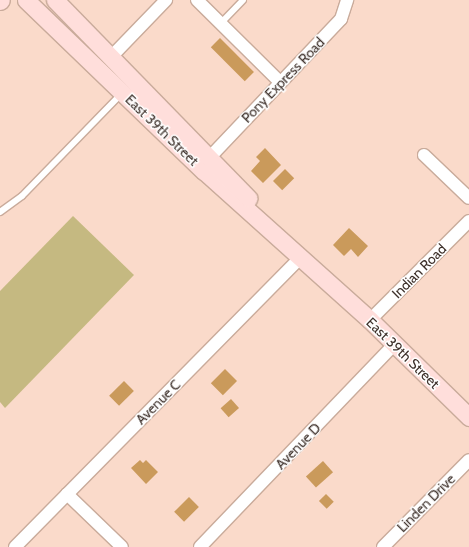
<!DOCTYPE html>
<style>
body{margin:0}
#map{position:relative;width:469px;height:547px;overflow:hidden;background:#fadaca;font-family:Cabin,sans-serif}
div>[style]{position:absolute}
.green>*{inset:0;background:#c5b981}
.building>*{inset:0;background:#ca9a5b;transform-origin:0 0}
.roads{filter:drop-shadow(1px 0 #c9ab9b) drop-shadow(-1px 0 #c9ab9b) drop-shadow(0 1px #c9ab9b) drop-shadow(0 -1px #c9ab9b)}
.lane>*{height:6px;margin:-3px;padding:0 3px;transform-origin:3px;border-radius:3px;background:#fff}
.street>*{height:12px;margin:-6px;padding:0 6px;transform-origin:6px;border-radius:6px;background:#fff}
.secondary>*{height:17px;margin:-8.5px;padding:0 8.5px;transform-origin:8.5px;border-radius:8.5px;background:#ffdedb}
span{translate:-50% -50%;white-space:nowrap;text-align:center;line-height:1.15;-webkit-text-stroke:3px #fff;paint-order:stroke}
.street-label{font-size:14px;color:#3e312b}
</style>
<div id="map">
<div class="green">
<div style="clip-path:polygon(73px 216px,134px 275px,5px 408px,0 402px,0 291px)"></div>
</div>
<div class="building">
<div style="left:220px;top:38px;width:48px;height:13px;rotate:45deg"></div>
<div style="clip-path:polygon(265px 148px,281px 165px,263px 183px,251px 171px,260px 161px,256px 157px)"></div>
<div style="left:285px;top:169px;width:13px;height:17px;rotate:45deg"></div>
<div style="clip-path:polygon(349px 228px,368px 246px,358px 257px,351px 249px,344px 256px,333px 245px)"></div>
<div style="left:225px;top:369px;width:17px;height:20px;rotate:45deg"></div>
<div style="left:124px;top:381px;width:14px;height:21px;rotate:45deg"></div>
<div style="left:231px;top:399px;width:12px;height:14px;rotate:48deg"></div>
<div style="clip-path:polygon(140px 460px,143px 463px,146px 460px,158px 472px,146px 484px,131px 468px)"></div>
<div style="left:323px;top:461px;width:15px;height:23px;rotate:48deg"></div>
<div style="left:326px;top:494px;width:11px;height:10px;rotate:45deg"></div>
<div style="left:189px;top:497px;width:14px;height:21px;rotate:45deg"></div>
</div>
<div class="roads">
<div class="lane">
<div style="left:220px;top:24px;width:33px;rotate:-46deg"></div>
<div style="left:0;top:212px;width:27px;rotate:-36deg"></div>
<div style="left:22px;top:196px;width:144px;rotate:-45.8deg"></div>
</div>
<div class="street">
<div style="left:197px;top:0;width:117px;rotate:44.7deg"></div>
<div style="left:112px;top:56px;width:78px;rotate:-46deg"></div>
<div style="left:424px;top:155px;width:62px;rotate:43.7deg"></div>
<div style="left:211px;top:156px;width:189px;rotate:-46.5deg"></div>
<div style="left:341px;top:19px;width:20px;rotate:-72deg"></div>
<div style="left:370px;top:320px;width:140px;rotate:-45deg"></div>
<div style="left:67px;top:494px;width:76px;rotate:43.9deg"></div>
<div style="left:15px;top:547px;width:407px;rotate:-45.4deg"></div>
<div style="left:200px;top:547px;width:281px;rotate:-46.2deg"></div>
<div style="left:383px;top:547px;width:122px;rotate:-45.3deg"></div>
</div>
<div class="secondary">
<div style="left:26px;top:0;width:247px;rotate:43.9deg"></div>
<div style="left:204px;top:171px;width:223px;rotate:41.9deg"></div>
<div style="left:370px;top:320px;width:139px;rotate:44.4deg"></div>
<div style="left:55px;top:0;width:277px;rotate:45.7deg"></div>
<div style="left:0;top:1px;width:1px;rotate:-45deg"></div>
</div>
</div>
<div class="street-label">
<span style="left:283px;top:80px;rotate:-46deg">Pony Express Road</span>
<span style="left:162px;top:130px;rotate:44deg">East 39th Street</span>
<span style="left:419px;top:271px;rotate:-45deg">Indian Road</span>
<span style="left:403px;top:353px;rotate:44deg">East 39th Street</span>
<span style="left:158px;top:402px;rotate:-45deg">Avenue C</span>
<span style="left:298px;top:446px;rotate:-46deg">Avenue D</span>
<span style="left:426px;top:503px;rotate:-45deg">Linden Drive</span>
</div>
</div>
